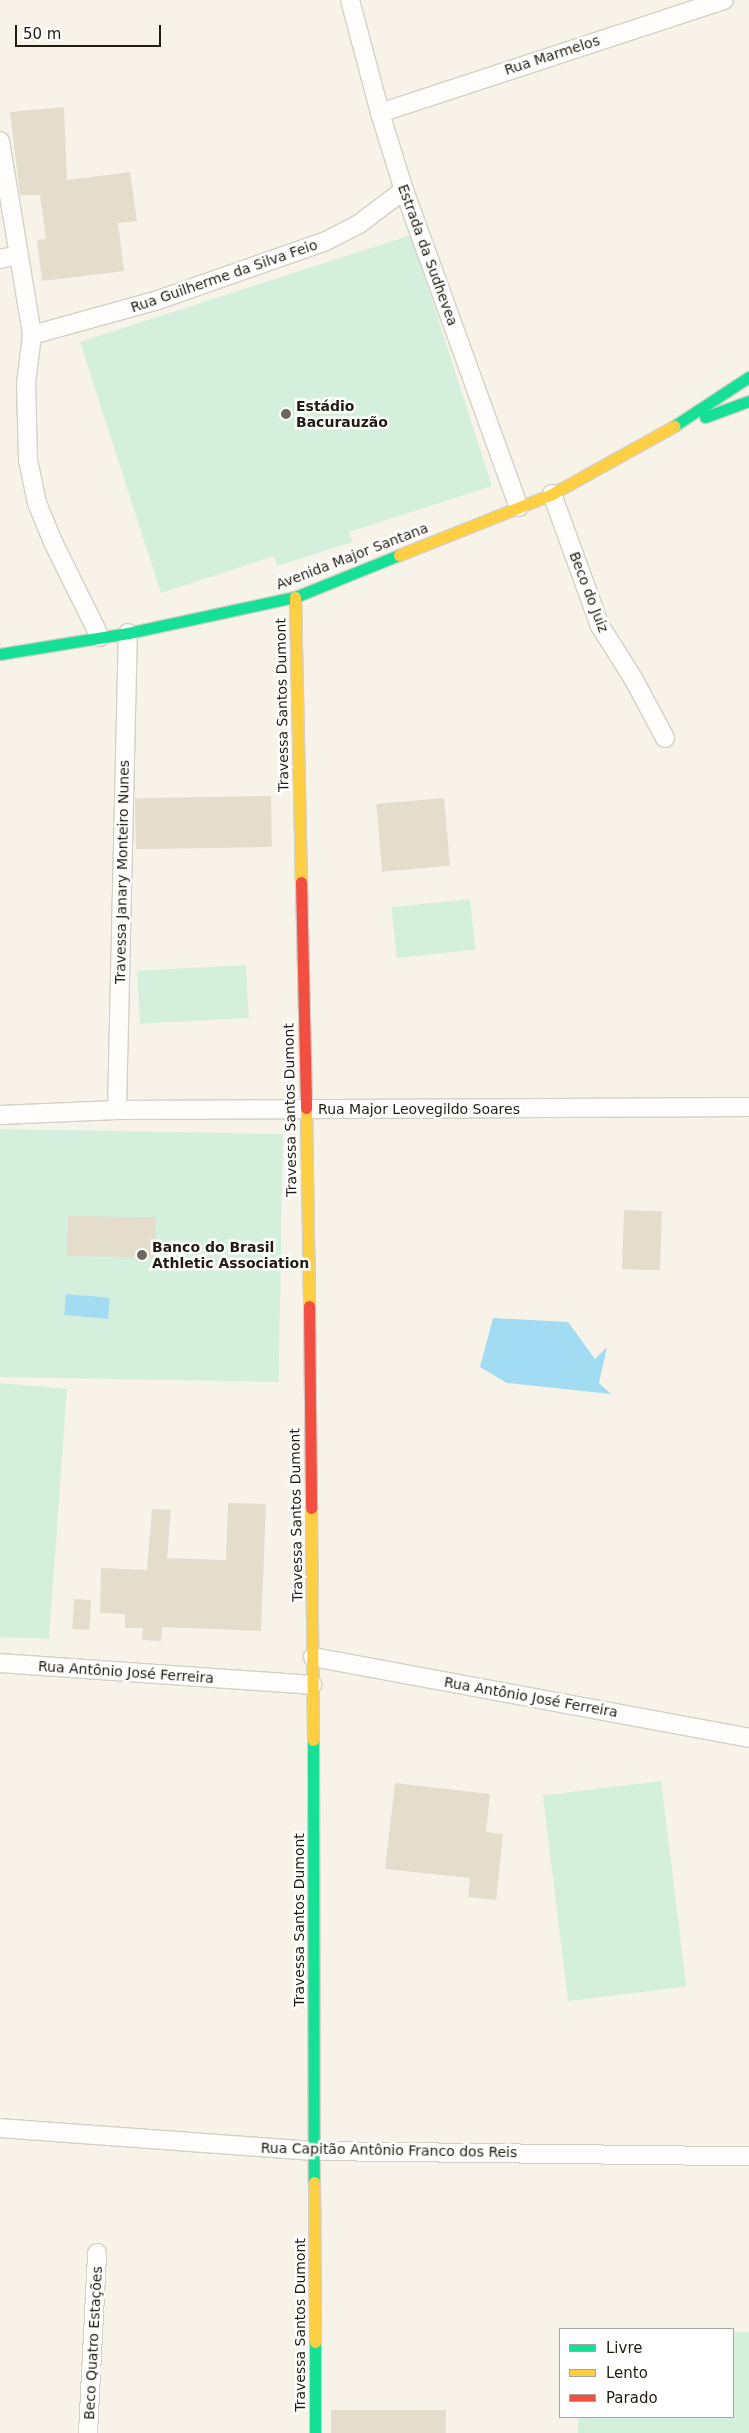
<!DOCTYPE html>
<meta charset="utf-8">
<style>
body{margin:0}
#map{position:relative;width:749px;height:2433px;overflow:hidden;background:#f7f3e9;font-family:"DejaVu Sans",sans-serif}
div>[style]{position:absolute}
.green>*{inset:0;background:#d4f0dd;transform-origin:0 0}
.water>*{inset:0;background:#a1dcf2;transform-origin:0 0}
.building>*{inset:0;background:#e5ddcb;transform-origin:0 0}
.roads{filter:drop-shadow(1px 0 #d4d0c5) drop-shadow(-1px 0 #d4d0c5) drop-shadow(0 1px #d4d0c5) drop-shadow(0 -1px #d4d0c5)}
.street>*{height:18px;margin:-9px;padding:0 9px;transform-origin:9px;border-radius:9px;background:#fefdfc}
.fast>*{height:11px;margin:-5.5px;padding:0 5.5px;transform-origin:5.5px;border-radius:5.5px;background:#16e098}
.slow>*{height:11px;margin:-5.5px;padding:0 5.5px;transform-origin:5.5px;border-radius:5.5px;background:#ffcf43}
.jam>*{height:11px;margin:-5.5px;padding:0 5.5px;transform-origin:5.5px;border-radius:5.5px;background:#f24e42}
.dots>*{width:14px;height:14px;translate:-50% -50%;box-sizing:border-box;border:2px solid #fff;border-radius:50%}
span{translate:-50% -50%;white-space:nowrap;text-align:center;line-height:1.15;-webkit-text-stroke:5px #fff;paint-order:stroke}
.street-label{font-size:14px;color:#211c11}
.poi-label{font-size:14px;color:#211c11;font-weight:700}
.left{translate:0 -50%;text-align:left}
.legend{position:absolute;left:559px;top:2328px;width:175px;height:90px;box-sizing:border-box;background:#fff;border:1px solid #a6a4a0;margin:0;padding:6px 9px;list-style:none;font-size:15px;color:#211c11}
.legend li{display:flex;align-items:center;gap:10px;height:25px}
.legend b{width:25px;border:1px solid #a6a4a0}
.scale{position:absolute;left:15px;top:25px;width:146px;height:22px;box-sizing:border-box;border:2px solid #211c11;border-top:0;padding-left:6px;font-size:15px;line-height:18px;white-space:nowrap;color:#211c11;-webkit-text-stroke:4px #fff;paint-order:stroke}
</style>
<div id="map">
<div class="green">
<div style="clip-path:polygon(411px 235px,492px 486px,349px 532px,352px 542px,277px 566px,274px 556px,161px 593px,80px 342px)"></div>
<div style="left:470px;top:899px;width:51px;height:79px;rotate:84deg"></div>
<div style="left:246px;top:965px;width:53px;height:109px;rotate:87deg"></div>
<div style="left:0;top:1129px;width:283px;height:248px;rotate:1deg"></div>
<div style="clip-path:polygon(0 1383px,67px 1389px,49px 1639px,0 1637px)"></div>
<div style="left:661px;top:1781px;width:207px;height:119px;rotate:83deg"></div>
<div style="clip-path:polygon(733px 2332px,749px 2332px,749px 2433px,578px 2433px,578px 2417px,733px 2417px)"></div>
</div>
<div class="water">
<div style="left:66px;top:1294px;width:44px;height:21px;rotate:5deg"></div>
<div style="clip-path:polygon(493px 1318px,568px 1322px,595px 1359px,607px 1347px,599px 1383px,611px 1394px,507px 1383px,480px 1367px)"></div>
</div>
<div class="building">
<div style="clip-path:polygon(64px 107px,67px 180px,130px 172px,137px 221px,118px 223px,124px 271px,42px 281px,37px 240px,46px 239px,40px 195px,20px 195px,10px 112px)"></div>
<div style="left:271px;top:796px;width:51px;height:136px;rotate:89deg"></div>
<div style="left:444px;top:798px;width:68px;height:68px;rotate:85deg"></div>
<div style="left:624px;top:1210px;width:38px;height:59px;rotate:2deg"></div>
<div style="left:68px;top:1216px;width:88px;height:40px;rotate:1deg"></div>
<div style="clip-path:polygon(228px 1503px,266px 1504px,261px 1631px,162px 1627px,161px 1641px,142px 1640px,143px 1628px,125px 1628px,125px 1614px,100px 1613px,101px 1568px,147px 1570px,152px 1509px,171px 1510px,167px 1558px,226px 1560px)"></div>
<div style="left:74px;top:1599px;width:17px;height:30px;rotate:3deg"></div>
<div style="clip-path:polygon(395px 1783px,490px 1794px,486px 1832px,503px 1834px,496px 1900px,468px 1897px,470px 1878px,385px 1869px)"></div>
<div style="left:331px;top:2410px;width:115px;height:23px"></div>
</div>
<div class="roads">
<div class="street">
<div style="left:350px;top:0;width:117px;rotate:75.1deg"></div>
<div style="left:380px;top:113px;width:81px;rotate:72.7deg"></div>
<div style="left:404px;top:190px;width:337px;rotate:70.1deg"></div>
<div style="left:380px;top:113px;width:362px;rotate:-18.2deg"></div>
<div style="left:0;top:141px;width:197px;rotate:80.6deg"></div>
<div style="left:32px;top:335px;width:48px;rotate:97.1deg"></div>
<div style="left:26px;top:383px;width:77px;rotate:88.5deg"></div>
<div style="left:28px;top:460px;width:44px;rotate:78.2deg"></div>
<div style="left:37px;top:503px;width:42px;rotate:67.7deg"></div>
<div style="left:53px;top:542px;width:106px;rotate:63.7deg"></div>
<div style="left:0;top:259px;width:19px;rotate:-12deg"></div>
<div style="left:32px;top:335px;width:131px;rotate:-15.5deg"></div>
<div style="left:158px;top:300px;width:176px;rotate:-19.3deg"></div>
<div style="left:324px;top:242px;width:39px;rotate:-27deg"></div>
<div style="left:359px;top:224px;width:56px;rotate:-37.1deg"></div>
<div style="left:552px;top:494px;width:140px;rotate:70deg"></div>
<div style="left:600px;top:626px;width:62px;rotate:57.6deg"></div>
<div style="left:633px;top:678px;width:68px;rotate:61.9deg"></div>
<div style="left:117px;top:1110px;width:477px;rotate:-88.7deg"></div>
<div style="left:0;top:1115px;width:117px;rotate:-2.4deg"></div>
<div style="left:117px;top:1110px;width:632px;rotate:-0.27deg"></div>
<div style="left:313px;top:1657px;width:443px;rotate:10.5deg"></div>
<div style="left:0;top:1663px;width:313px;rotate:4deg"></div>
<div style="left:0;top:2128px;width:316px;rotate:4.2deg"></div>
<div style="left:315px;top:2151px;width:434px;rotate:0.7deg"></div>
<div style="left:88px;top:2433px;width:180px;rotate:-87.1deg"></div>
</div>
<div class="fast">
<div style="left:705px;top:417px;width:47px;rotate:-20deg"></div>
<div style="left:674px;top:426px;width:90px;rotate:-33.2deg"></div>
<div style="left:0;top:654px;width:130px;rotate:-9.3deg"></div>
<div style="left:128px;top:633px;width:171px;rotate:-12.2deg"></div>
<div style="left:295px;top:597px;width:112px;rotate:-22deg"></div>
<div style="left:313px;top:1740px;width:442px;rotate:89.9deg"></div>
<div style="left:315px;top:2342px;width:91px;rotate:90deg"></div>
</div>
<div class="slow">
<div style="left:399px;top:555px;width:165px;rotate:-21.7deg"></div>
<div style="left:552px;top:494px;width:140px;rotate:-29.1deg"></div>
<div style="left:295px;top:597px;width:285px;rotate:88.8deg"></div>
<div style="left:306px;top:1108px;width:198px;rotate:89.1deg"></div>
<div style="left:311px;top:1508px;width:232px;rotate:89.5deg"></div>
<div style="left:314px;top:2182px;width:160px;rotate:89.6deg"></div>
</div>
<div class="jam">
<div style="left:301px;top:882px;width:226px;rotate:88.7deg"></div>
<div style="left:309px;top:1306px;width:202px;rotate:89.4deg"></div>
</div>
</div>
<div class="dots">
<div style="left:286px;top:414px;background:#6c675d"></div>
<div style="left:142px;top:1255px;background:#6c675d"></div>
</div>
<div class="street-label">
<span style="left:552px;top:55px;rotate:-18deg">Rua Marmelos</span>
<span style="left:428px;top:255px;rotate:70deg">Estrada da Sudhevea</span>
<span style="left:224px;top:276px;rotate:-19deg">Rua Guilherme da Silva Feio</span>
<span style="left:352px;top:556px;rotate:-21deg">Avenida Major Santana</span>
<span style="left:589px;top:592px;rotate:69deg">Beco do Juiz</span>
<span style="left:282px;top:705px;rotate:-91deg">Travessa Santos Dumont</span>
<span style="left:122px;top:872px;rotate:-89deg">Travessa Janary Monteiro Nunes</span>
<span style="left:419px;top:1109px">Rua Major Leovegildo Soares</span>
<span style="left:290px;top:1110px;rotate:-91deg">Travessa Santos Dumont</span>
<span style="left:296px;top:1515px;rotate:-91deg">Travessa Santos Dumont</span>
<span style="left:126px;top:1672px;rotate:4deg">Rua Antônio José Ferreira</span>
<span style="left:531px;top:1697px;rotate:10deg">Rua Antônio José Ferreira</span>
<span style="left:299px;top:1920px;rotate:-90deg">Travessa Santos Dumont</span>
<span style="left:389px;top:2150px;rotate:1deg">Rua Capitão Antônio Franco dos Reis</span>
<span style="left:300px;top:2325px;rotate:-90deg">Travessa Santos Dumont</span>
<span style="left:93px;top:2343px;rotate:-87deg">Beco Quatro Estações</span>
</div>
<div class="poi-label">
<span class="left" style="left:296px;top:414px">Estádio<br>Bacurauzão</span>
<span class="left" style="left:152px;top:1255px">Banco do Brasil<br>Athletic Association</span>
</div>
<ul class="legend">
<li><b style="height:6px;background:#16e098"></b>Livre</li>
<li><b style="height:6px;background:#ffcf43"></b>Lento</li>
<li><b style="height:6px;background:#f24e42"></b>Parado</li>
</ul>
<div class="scale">50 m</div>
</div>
